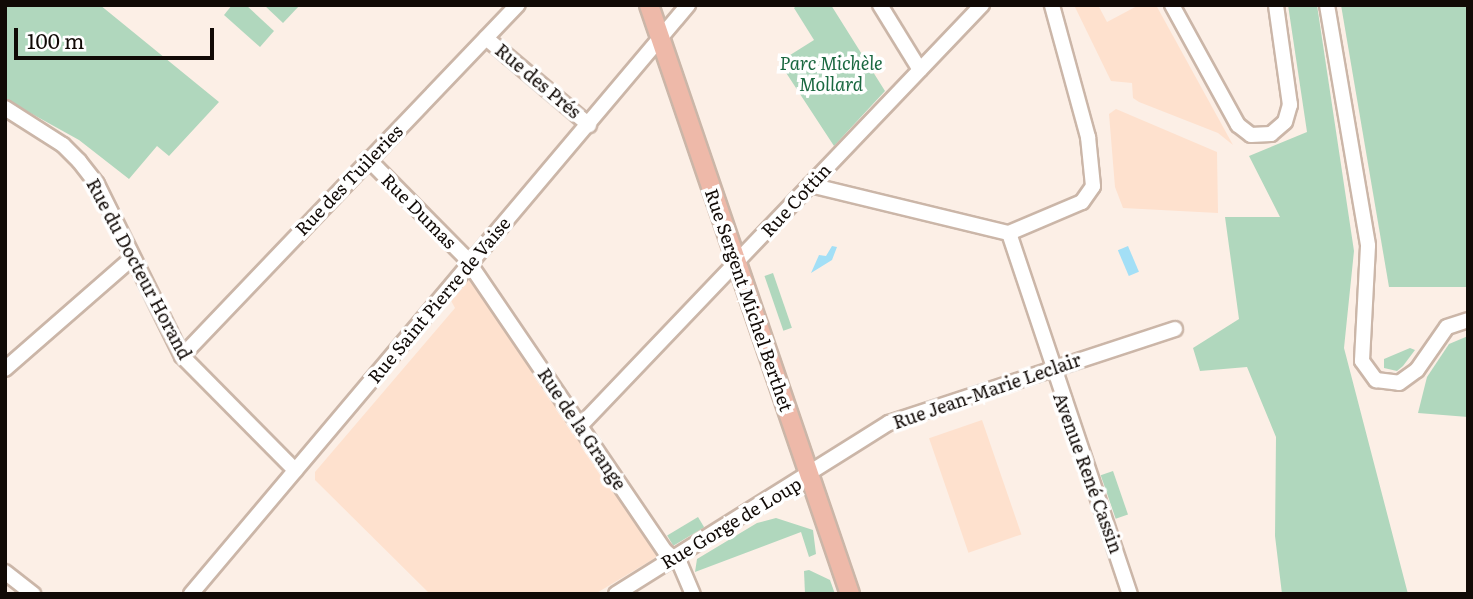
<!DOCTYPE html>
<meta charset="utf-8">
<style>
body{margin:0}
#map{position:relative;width:1473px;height:599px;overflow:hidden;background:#fcefe6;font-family:Literata,serif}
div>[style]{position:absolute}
.built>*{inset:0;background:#fee1ce;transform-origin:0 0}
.green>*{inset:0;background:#b0d7bd;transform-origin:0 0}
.water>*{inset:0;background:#a3dff6;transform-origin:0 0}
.roads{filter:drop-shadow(2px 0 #cbb6a8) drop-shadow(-2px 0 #cbb6a8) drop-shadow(0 2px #cbb6a8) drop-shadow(0 -2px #cbb6a8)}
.minor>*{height:14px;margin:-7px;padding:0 7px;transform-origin:7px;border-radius:7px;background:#fff}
.major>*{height:18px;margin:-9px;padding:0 9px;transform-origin:9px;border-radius:9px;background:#eeb9a9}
span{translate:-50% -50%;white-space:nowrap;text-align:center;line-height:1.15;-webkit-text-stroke:7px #fff;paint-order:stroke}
.park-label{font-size:18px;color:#1a6840;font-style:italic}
.street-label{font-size:18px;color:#110a06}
.frame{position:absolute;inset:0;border:7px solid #110a06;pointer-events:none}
.scale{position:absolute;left:14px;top:28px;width:200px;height:32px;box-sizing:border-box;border:4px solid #110a06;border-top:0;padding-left:9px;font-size:21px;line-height:24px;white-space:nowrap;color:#110a06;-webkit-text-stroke:5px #fff;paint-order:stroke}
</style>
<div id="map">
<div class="built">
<div style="clip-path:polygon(1074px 5px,1098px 5px,1107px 22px,1139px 5px,1156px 5px,1233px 145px,1218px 133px,1139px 102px,1133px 98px,1132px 83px,1111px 81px)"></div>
<div style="clip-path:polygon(1116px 109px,1217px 152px,1218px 213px,1123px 208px,1115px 187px,1109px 114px)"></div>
<div style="clip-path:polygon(465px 278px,472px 278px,660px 555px,595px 594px,430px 594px,315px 480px,315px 472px,455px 308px,449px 297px)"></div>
<div style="left:982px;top:420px;width:121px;height:56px;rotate:71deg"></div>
</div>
<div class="green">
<div style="clip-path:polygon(5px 5px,100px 5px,219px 102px,169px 156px,157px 146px,129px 179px,79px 140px,5px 99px)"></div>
<div style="clip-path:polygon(232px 5px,246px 5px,274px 31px,260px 47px,224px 15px)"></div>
<div style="clip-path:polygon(264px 5px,300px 5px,283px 23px)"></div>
<div style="clip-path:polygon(797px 5px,831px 5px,885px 91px,834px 146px,779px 62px,814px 40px,794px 8px)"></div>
<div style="clip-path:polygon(1288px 5px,1317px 5px,1354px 251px,1344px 348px,1408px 594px,1282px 594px,1275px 536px,1276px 437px,1247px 367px,1200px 371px,1193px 348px,1239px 319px,1225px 217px,1280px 217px,1249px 156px,1307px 132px)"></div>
<div style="clip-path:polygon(1341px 5px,1468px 5px,1468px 287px,1389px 287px)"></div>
<div style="left:773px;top:273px;width:58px;height:9px;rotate:71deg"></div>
<div style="clip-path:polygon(1468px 336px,1468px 417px,1418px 413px,1427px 377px,1449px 344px)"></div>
<div style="clip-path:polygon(1410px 348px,1415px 350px,1403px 366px,1397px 371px,1384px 368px,1384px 359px)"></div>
<div style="left:1113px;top:471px;width:46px;height:13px;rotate:71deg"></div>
<div style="left:698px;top:517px;width:12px;height:36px;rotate:59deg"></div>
<div style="clip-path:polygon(776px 518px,813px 530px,816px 554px,809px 557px,801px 532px,695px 572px,697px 559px,757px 523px)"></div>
<div style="clip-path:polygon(809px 570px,830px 580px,835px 594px,805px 594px,804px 571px)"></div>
</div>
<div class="water">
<div style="clip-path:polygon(832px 246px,837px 247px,832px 260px,811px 273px,819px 255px,826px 256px)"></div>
<div style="left:1128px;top:246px;width:28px;height:11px;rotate:67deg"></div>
</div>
<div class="roads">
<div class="minor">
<div style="left:880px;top:5px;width:76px;rotate:58.4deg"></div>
<div style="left:1172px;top:5px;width:137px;rotate:61.2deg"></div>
<div style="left:1238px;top:125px;width:16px;rotate:38deg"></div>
<div style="left:1251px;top:135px;width:20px;rotate:-3deg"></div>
<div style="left:1271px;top:134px;width:18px;rotate:-41deg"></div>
<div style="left:1285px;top:122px;width:18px;rotate:-74deg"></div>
<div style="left:1290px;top:105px;width:101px;rotate:-98deg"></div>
<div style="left:1327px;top:5px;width:244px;rotate:80.3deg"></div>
<div style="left:1368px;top:246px;width:115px;rotate:93deg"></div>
<div style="left:1362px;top:361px;width:24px;rotate:54deg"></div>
<div style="left:1376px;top:380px;width:23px;rotate:7deg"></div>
<div style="left:1399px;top:383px;width:22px;rotate:-36deg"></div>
<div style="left:1417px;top:370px;width:52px;rotate:-55.1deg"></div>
<div style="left:1447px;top:327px;width:22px;rotate:-18deg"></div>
<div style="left:486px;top:38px;width:135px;rotate:40.2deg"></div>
<div style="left:5px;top:108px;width:69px;rotate:32.5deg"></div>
<div style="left:63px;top:145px;width:23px;rotate:45deg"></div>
<div style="left:79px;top:161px;width:29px;rotate:52deg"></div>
<div style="left:97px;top:184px;width:192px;rotate:63.7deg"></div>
<div style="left:182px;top:356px;width:161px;rotate:45.3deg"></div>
<div style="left:368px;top:159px;width:138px;rotate:45.3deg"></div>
<div style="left:465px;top:257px;width:356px;rotate:55.8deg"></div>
<div style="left:665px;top:551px;width:20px;rotate:41deg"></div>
<div style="left:680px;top:564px;width:33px;rotate:67deg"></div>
<div style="left:810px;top:185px;width:205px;rotate:13.6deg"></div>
<div style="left:1009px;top:233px;width:381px;rotate:71.5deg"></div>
<div style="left:1009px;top:233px;width:79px;rotate:-23deg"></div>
<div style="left:1082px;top:202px;width:19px;rotate:-55deg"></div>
<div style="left:1093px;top:186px;width:49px;rotate:-95.8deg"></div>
<div style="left:1088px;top:137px;width:137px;rotate:-105.3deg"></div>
<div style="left:182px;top:356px;width:486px;rotate:-46.3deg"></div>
<div style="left:5px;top:369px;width:166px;rotate:-41.1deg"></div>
<div style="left:581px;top:425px;width:581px;rotate:-46.33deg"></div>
<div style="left:5px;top:572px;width:36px;rotate:38deg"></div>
<div style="left:191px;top:594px;width:771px;rotate:-49.84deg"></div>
<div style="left:616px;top:594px;width:322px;rotate:-32.1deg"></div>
<div style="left:889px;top:423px;width:301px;rotate:-18.2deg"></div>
</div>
<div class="major">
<div style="left:649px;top:5px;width:622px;rotate:71.16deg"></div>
</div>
</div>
<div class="park-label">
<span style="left:831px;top:74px">Parc Michèle<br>Mollard</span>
</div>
<div class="street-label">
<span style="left:538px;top:81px;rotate:40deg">Rue des Prés</span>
<span style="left:349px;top:180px;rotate:-46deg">Rue des Tuileries</span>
<span style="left:796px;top:200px;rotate:-47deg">Rue Cottin</span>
<span style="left:419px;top:211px;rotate:45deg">Rue Dumas</span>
<span style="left:139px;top:269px;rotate:62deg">Rue du Docteur Horand</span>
<span style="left:439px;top:300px;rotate:-50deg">Rue Saint Pierre de Vaise</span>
<span style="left:749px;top:300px;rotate:71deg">Rue Sergent Michel Berthet</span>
<span style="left:987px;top:391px;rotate:-19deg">Rue Jean-Marie Leclair</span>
<span style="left:582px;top:429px;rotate:56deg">Rue de la Grange</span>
<span style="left:1088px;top:473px;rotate:70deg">Avenue René Cassin</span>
<span style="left:731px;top:523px;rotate:-31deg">Rue Gorge de Loup</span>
</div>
<div class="frame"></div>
<div class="scale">100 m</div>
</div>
